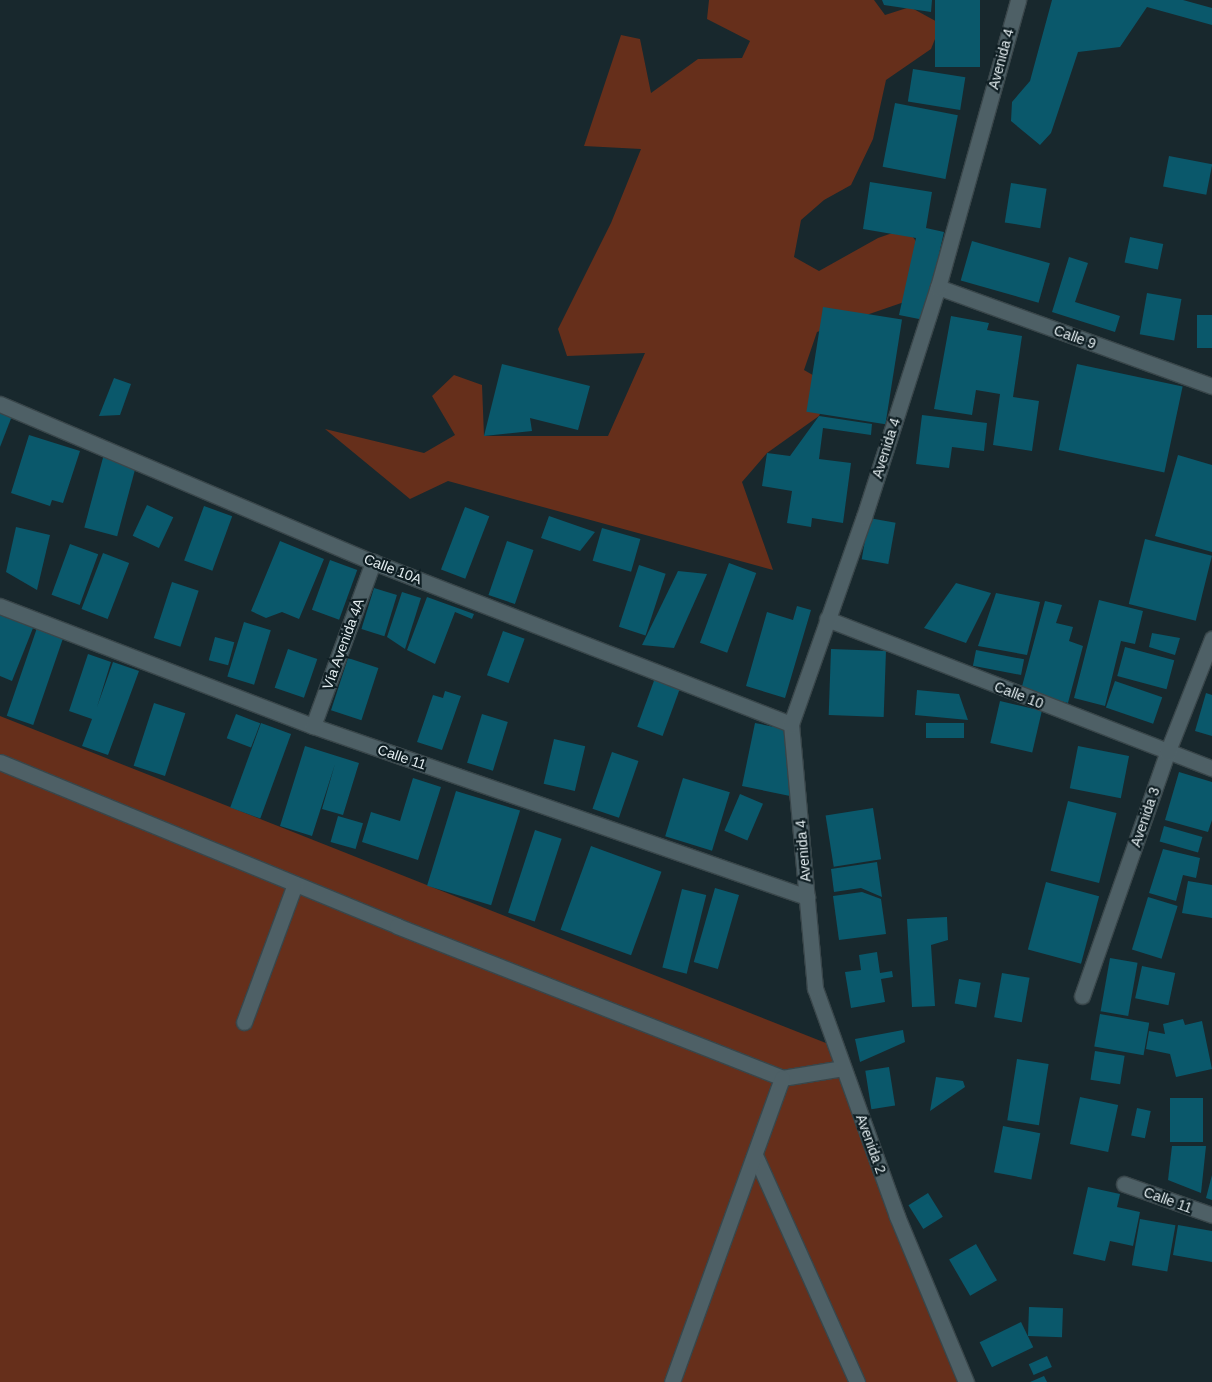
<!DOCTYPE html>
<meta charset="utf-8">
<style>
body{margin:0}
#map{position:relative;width:1212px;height:1382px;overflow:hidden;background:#18282d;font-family:Helvetica,sans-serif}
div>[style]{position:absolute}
.green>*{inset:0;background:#662f1b}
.building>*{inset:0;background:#0a586b;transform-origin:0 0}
.roads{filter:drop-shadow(1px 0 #39464a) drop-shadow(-1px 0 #39464a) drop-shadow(0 1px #39464a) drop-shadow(0 -1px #39464a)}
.street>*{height:15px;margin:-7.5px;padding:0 7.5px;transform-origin:7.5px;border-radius:7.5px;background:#4e6066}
span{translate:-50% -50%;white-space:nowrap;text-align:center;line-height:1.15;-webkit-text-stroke:4.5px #0f1e23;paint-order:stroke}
.street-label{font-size:14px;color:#e3edf0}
</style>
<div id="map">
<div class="green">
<div style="clip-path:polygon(709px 0,874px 0,885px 15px,910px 7px,941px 24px,931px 49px,886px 80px,873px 139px,851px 185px,824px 200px,801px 220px,794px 257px,819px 271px,878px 238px,907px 228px,925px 255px,910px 300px,817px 332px,804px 370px,832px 386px,819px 416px,767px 453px,742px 482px,773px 570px,448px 481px,410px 499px,325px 429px,424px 453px,455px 435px,432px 396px,454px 375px,482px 385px,484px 436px,608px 436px,645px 353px,567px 356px,558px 329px,611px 223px,641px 149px,584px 146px,621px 35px,640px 39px,651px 93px,698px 59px,742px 58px,750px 41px,707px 19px)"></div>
<div style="clip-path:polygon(0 716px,836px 1047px,958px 1382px,0 1382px)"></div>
</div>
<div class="building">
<div style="clip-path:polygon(882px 0,932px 0,931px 12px,884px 5px)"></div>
<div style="left:935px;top:0;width:45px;height:67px"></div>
<div style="clip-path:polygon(1052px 0,1183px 0,1212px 8px,1212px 25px,1147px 7px,1120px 47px,1078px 52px,1051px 133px,1040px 145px,1011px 121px,1012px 102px,1030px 81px)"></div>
<div style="left:913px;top:69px;width:53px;height:33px;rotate:9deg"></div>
<div style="left:895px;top:103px;width:64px;height:65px;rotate:11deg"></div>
<div style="left:1169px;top:156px;width:44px;height:31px;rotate:11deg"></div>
<div style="clip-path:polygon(870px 182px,932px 192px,926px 228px,944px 232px,924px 320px,899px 315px,916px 238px,863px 229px)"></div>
<div style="left:1011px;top:183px;width:36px;height:40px;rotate:9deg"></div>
<div style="left:1130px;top:237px;width:34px;height:26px;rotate:12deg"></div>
<div style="left:972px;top:241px;width:81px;height:41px;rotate:16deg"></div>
<div style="clip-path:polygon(1069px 257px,1088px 263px,1075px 302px,1120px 316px,1115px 332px,1052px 312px)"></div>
<div style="left:1147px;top:293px;width:35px;height:42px;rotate:10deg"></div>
<div style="left:823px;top:307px;width:80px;height:106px;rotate:9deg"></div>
<div style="left:1197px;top:315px;width:15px;height:33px"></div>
<div style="clip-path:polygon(951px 316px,989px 323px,987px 330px,1022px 336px,1013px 397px,1039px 401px,1032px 451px,993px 445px,1000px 394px,976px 390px,972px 415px,934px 409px)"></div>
<div style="clip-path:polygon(502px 364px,590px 386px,578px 430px,530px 418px,532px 431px,484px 436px)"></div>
<div style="left:1077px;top:364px;width:108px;height:88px;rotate:12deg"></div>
<div style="clip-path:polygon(114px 378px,131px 384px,120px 415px,99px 416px)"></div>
<div style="clip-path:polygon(0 412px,12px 416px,0 447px)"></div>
<div style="clip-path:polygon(922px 415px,987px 423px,984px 451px,952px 447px,949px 468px,916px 464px)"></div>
<div style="clip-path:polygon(819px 416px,872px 424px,871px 435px,823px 428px,819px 459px,851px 463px,843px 523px,812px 518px,811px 527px,787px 523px,792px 491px,762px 486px,767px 453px,790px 456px)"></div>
<div style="clip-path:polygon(29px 435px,80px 451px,63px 503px,52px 500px,50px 506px,11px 493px)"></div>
<div style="left:104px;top:454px;width:34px;height:76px;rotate:15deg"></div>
<div style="clip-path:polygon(1178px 455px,1212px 465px,1212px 552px,1155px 536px)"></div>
<div style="left:147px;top:505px;width:29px;height:34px;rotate:25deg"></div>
<div style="left:204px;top:506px;width:30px;height:58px;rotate:20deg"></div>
<div style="left:465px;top:507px;width:26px;height:67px;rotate:21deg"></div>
<div style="clip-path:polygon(549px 516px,595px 532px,580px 551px,541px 538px)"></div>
<div style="left:869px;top:518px;width:27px;height:42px;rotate:10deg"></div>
<div style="clip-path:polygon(16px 527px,50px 535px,37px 590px,6px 572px)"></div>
<div style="left:602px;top:528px;width:40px;height:34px;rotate:16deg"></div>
<div style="left:1145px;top:539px;width:69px;height:67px;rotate:14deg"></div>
<div style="clip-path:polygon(280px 541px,324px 559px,299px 619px,282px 612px,266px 618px,251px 611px)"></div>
<div style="left:507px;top:541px;width:28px;height:57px;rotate:19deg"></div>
<div style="left:70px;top:544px;width:30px;height:54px;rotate:20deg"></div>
<div style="left:103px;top:553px;width:28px;height:60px;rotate:21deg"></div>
<div style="left:330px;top:560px;width:29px;height:53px;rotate:20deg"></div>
<div style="left:729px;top:563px;width:29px;height:85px;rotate:20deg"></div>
<div style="left:639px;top:565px;width:28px;height:65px;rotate:18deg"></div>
<div style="clip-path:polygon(678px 571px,707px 574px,674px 648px,642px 645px)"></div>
<div style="left:172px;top:582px;width:28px;height:59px;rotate:18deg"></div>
<div style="clip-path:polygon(956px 583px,991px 593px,966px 643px,924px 628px)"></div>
<div style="left:374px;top:588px;width:24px;height:43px;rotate:17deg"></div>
<div style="clip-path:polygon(402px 592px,421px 598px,405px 649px,387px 637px)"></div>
<div style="clip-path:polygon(996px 593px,1040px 602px,1027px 655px,978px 646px)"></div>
<div style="clip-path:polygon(427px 597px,474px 614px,472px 619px,455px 612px,435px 664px,407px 650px)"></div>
<div style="clip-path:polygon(1099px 600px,1143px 611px,1135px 644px,1121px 641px,1105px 706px,1074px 698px)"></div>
<div style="clip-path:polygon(1045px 601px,1062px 605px,1056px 623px,1073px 627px,1069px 641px,1083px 646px,1068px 703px,1021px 690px)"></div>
<div style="clip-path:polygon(797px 606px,811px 610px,785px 698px,746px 686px,767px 612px,793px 620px)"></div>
<div style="clip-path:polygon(0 615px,33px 628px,12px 681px,0 676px)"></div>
<div style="left:244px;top:622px;width:28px;height:57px;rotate:17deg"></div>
<div style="left:38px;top:625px;width:28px;height:96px;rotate:19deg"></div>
<div style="left:503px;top:631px;width:23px;height:47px;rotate:20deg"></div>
<div style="clip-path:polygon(1152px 633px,1180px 638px,1175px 655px,1149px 647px)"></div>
<div style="left:215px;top:637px;width:20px;height:24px;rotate:15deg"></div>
<div style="left:1125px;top:647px;width:51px;height:30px;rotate:15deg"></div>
<div style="left:288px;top:649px;width:31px;height:41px;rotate:19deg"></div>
<div style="left:831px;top:649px;width:55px;height:66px;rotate:2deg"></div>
<div style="left:976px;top:650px;width:49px;height:16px;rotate:11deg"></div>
<div style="clip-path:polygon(88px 654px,111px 662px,97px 707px,113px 662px,139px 671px,108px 755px,82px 746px,92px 719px,69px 711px)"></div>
<div style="left:348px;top:658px;width:32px;height:55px;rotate:18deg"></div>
<div style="left:655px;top:678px;width:27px;height:52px;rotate:20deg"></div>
<div style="left:1115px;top:681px;width:50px;height:28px;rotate:19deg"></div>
<div style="clip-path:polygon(917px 690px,959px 694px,968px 720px,915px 715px)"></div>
<div style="clip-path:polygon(445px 691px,461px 696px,442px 750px,417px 742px,433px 695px,443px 698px)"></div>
<div style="clip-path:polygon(1206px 693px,1212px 695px,1212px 736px,1195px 731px)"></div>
<div style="left:1000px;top:701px;width:43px;height:43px;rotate:13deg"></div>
<div style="left:154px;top:703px;width:33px;height:66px;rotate:18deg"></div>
<div style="left:236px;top:714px;width:26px;height:26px;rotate:21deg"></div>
<div style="left:482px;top:714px;width:27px;height:51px;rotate:17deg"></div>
<div style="left:261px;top:723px;width:32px;height:90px;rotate:20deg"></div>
<div style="clip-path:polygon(755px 723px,784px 729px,790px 796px,742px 786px)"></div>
<div style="left:926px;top:723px;width:38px;height:15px"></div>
<div style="left:554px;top:739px;width:32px;height:46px;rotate:13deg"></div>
<div style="clip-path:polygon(305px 746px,359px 763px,343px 815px,322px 809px,335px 764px,312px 836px,280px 826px)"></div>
<div style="left:1078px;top:746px;width:52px;height:43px;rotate:11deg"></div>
<div style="left:612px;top:752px;width:28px;height:60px;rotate:19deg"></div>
<div style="clip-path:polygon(1179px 772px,1212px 782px,1212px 820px,1208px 832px,1165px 820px)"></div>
<div style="clip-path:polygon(413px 778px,441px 787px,418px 860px,362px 842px,371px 812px,400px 821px)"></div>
<div style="left:683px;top:778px;width:49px;height:61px;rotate:17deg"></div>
<div style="left:456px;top:791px;width:67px;height:99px;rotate:17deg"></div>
<div style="left:740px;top:794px;width:25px;height:40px;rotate:23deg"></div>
<div style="left:1068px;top:801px;width:50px;height:72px;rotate:14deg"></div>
<div style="left:873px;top:808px;width:52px;height:48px;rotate:81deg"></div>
<div style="left:338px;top:816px;width:26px;height:27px;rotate:16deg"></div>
<div style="left:1164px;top:826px;width:40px;height:16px;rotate:16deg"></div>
<div style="left:535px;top:830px;width:28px;height:87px;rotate:18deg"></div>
<div style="left:591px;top:846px;width:75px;height:89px;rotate:20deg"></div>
<div style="clip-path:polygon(1163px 849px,1200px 858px,1196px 878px,1183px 875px,1176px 901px,1149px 893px)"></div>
<div style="clip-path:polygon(877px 862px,882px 897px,861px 888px,834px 892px,831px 869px)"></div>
<div style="clip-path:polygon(1188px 881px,1212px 885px,1212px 918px,1182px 913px)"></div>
<div style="left:1046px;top:882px;width:55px;height:70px;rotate:15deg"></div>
<div style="left:715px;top:888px;width:25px;height:77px;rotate:16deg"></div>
<div style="left:682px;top:889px;width:25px;height:81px;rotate:14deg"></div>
<div style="clip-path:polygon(862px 892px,881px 899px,886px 934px,839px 940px,833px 896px)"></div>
<div style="left:1148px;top:897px;width:31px;height:55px;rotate:17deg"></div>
<div style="clip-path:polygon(947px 917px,948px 940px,931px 945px,935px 1006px,912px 1007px,907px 919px)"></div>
<div style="clip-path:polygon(877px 952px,880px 973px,892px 971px,893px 977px,881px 979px,885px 1002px,851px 1008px,845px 972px,861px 970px,859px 955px)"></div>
<div style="left:1110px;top:958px;width:28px;height:54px;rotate:10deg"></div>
<div style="left:1142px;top:966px;width:34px;height:33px;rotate:12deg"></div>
<div style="left:1002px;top:973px;width:28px;height:45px;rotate:10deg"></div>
<div style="left:959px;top:979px;width:22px;height:25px;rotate:10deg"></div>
<div style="left:1100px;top:1014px;width:50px;height:33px;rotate:10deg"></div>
<div style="clip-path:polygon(1183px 1019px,1185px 1025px,1202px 1021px,1212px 1069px,1176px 1077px,1170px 1054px,1146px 1049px,1149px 1031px,1165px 1034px,1163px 1024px)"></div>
<div style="clip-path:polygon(903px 1030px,905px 1042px,860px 1062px,855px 1039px)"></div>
<div style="left:1095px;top:1051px;width:30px;height:29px;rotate:9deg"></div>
<div style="left:1017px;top:1059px;width:32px;height:62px;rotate:9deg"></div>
<div style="left:889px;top:1067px;width:39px;height:24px;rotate:81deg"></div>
<div style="clip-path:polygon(936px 1077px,963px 1081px,965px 1087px,930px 1111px)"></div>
<div style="left:1080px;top:1097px;width:39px;height:48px;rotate:12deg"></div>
<div style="left:1170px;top:1098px;width:33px;height:44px"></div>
<div style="left:1137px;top:1108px;width:14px;height:28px;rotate:12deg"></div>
<div style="left:1003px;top:1126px;width:38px;height:47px;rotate:11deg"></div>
<div style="clip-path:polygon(1172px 1146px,1206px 1146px,1201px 1193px,1168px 1180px)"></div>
<div style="clip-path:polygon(1212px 1175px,1212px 1200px,1206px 1198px)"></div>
<div style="clip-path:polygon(1088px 1187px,1120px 1194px,1117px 1207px,1140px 1212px,1133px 1246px,1110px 1241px,1105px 1261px,1073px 1254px)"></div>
<div style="left:928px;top:1193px;width:28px;height:23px;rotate:58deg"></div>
<div style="left:1140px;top:1219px;width:36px;height:47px;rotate:10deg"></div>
<div style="clip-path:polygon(1178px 1225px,1212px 1231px,1212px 1262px,1173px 1255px)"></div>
<div style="left:976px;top:1244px;width:42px;height:31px;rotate:60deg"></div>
<div style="left:1029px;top:1307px;width:34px;height:29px;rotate:2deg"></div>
<div style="left:1021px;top:1322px;width:28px;height:46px;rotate:64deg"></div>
<div style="left:1047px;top:1356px;width:12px;height:20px;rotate:66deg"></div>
<div style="clip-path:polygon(1044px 1376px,1047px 1382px,1030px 1382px)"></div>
</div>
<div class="roads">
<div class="street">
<div style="left:938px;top:287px;width:291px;rotate:19.9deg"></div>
<div style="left:0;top:404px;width:405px;rotate:23deg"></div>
<div style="left:373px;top:562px;width:448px;rotate:21.2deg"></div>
<div style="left:0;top:606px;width:335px;rotate:21deg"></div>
<div style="left:313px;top:726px;width:523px;rotate:19.09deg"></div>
<div style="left:827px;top:619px;width:413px;rotate:21.2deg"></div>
<div style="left:313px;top:726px;width:175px;rotate:-69.9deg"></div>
<div style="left:0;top:762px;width:430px;rotate:22.4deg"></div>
<div style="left:397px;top:926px;width:414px;rotate:21.5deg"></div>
<div style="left:782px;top:1078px;width:62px;rotate:-9.3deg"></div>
<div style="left:1082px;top:996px;width:257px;rotate:-70.7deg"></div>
<div style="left:1167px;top:753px;width:123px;rotate:-68.5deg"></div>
<div style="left:244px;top:1022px;width:147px;rotate:-69.7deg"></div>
<div style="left:755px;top:1155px;width:249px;rotate:65.8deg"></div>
<div style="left:1124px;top:1184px;width:93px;rotate:19.4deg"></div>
<div style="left:672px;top:1382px;width:323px;rotate:-70.1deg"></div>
<div style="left:966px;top:1382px;width:180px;rotate:-112.6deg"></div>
<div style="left:897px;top:1216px;width:242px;rotate:-109.8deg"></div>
<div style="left:815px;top:988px;width:265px;rotate:-95.2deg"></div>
<div style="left:791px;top:724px;width:219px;rotate:-70.6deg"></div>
<div style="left:864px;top:517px;width:242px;rotate:-72.2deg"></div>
<div style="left:938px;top:287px;width:298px;rotate:-74.4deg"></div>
</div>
</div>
<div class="street-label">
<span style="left:1001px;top:59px;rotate:-75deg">Avenida 4</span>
<span style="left:1075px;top:337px;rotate:20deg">Calle 9</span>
<span style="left:886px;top:448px;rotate:-72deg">Avenida 4</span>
<span style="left:393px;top:569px;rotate:21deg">Calle 10A</span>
<span style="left:343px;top:644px;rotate:-70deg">Vía Avenida 4A</span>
<span style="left:1019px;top:695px;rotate:21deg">Calle 10</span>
<span style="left:402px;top:757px;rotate:19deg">Calle 11</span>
<span style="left:1145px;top:817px;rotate:-71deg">Avenida 3</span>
<span style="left:803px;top:851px;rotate:-95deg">Avenida 4</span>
<span style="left:871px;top:1144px;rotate:70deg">Avenida 2</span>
<span style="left:1168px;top:1200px;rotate:20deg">Calle 11</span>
</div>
</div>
